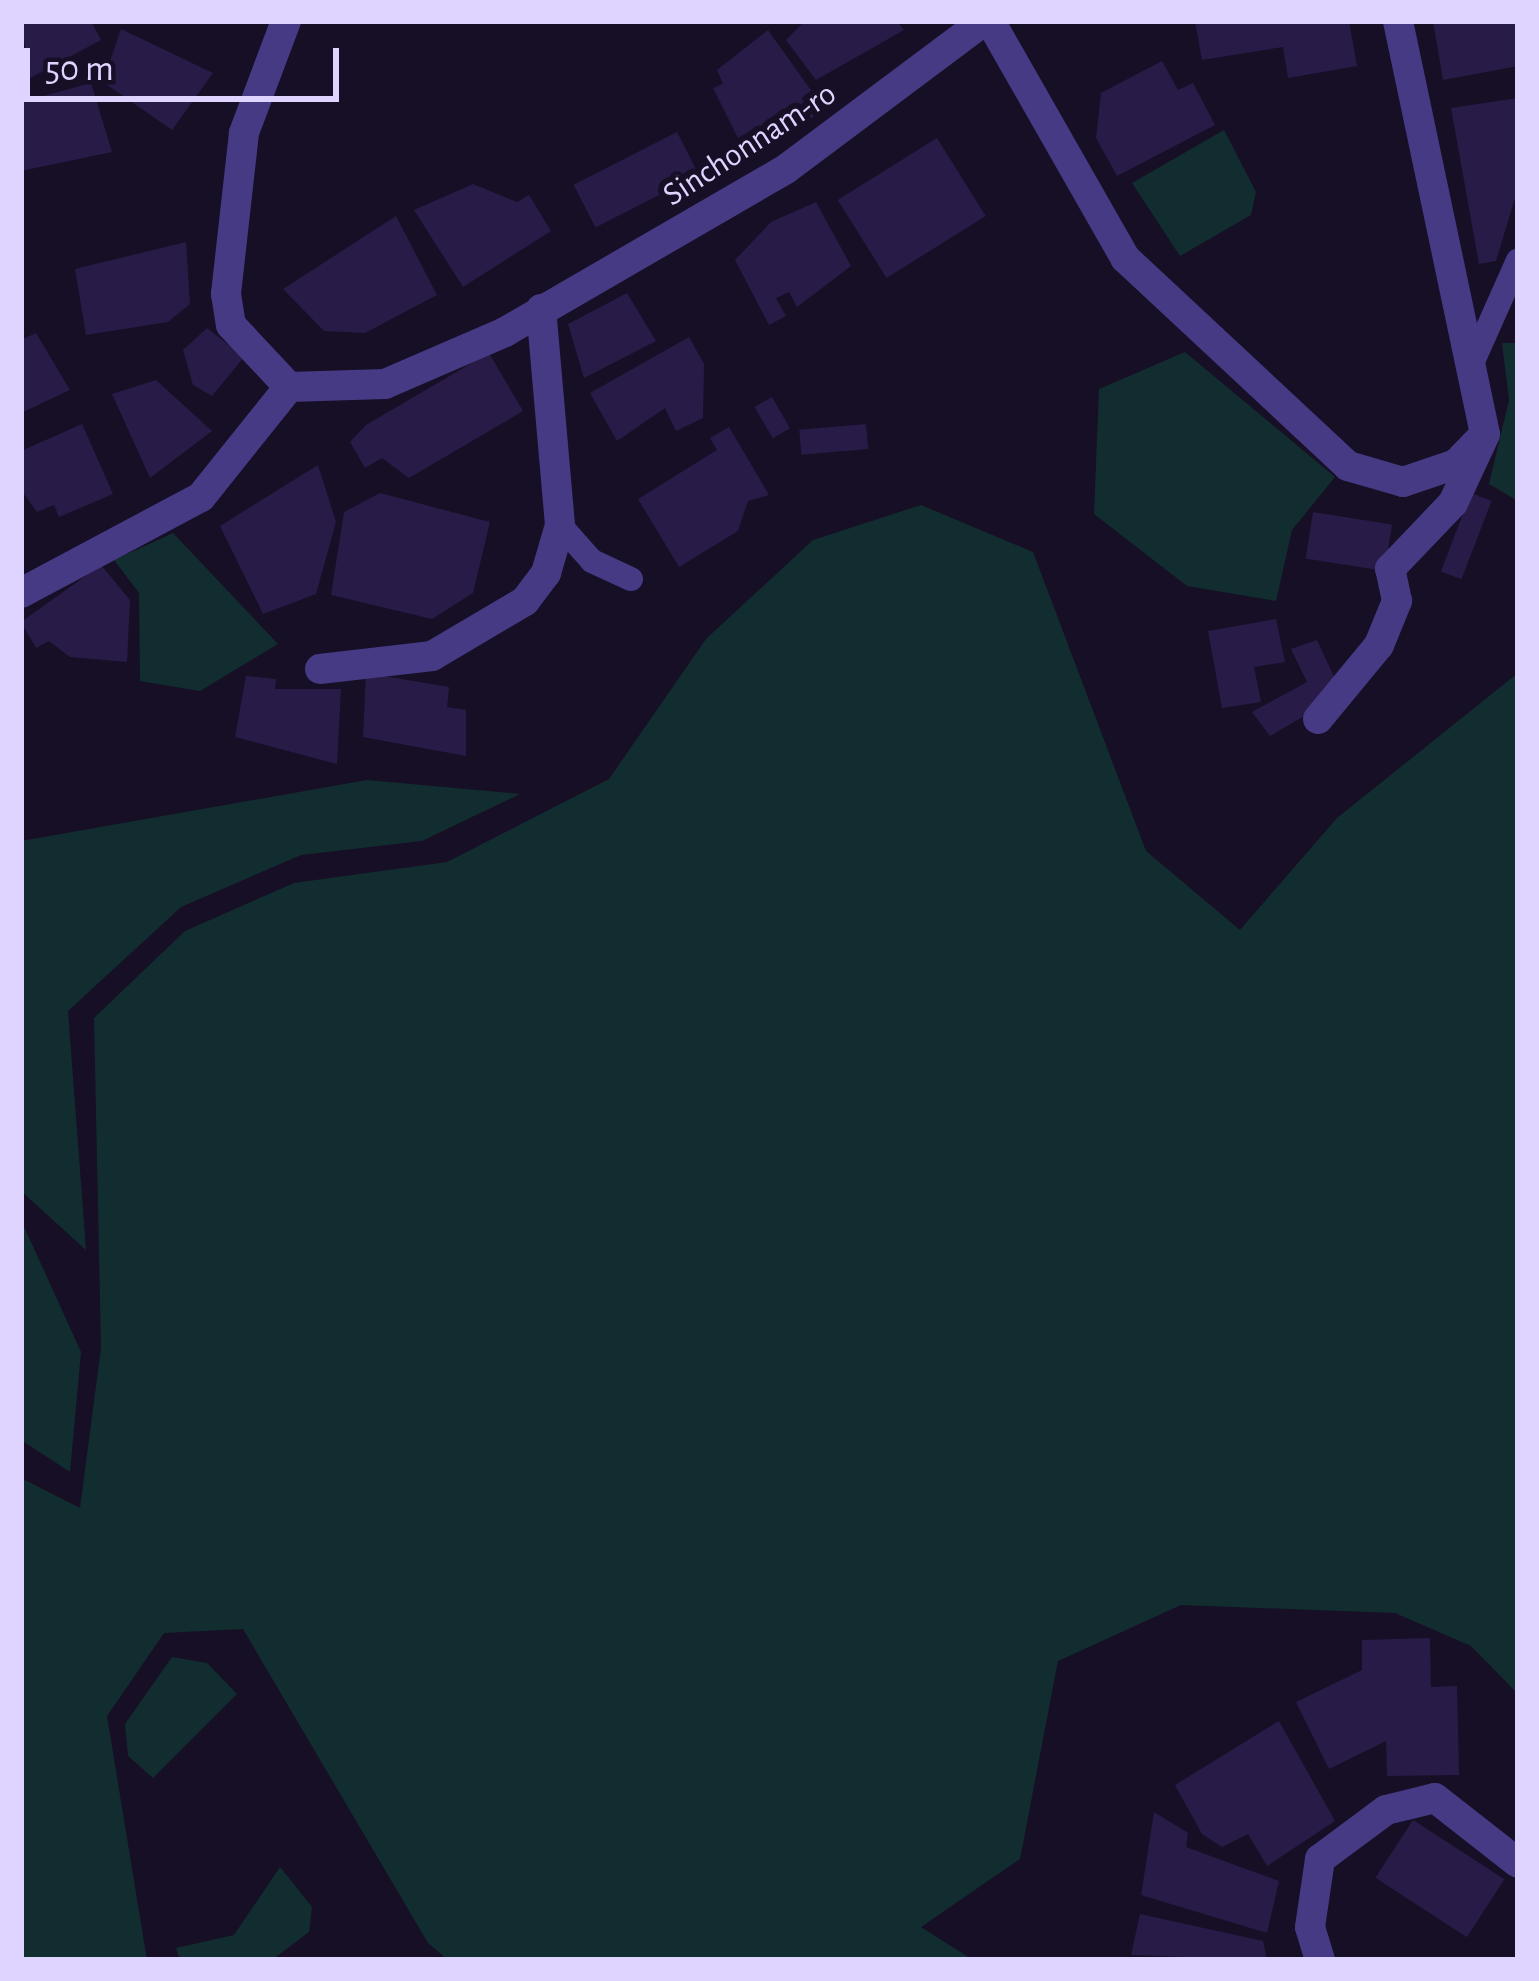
<!DOCTYPE html>
<style>
body{margin:0}
#map{position:relative;width:1539px;height:1981px;overflow:hidden;background:#160f26;font-family:"Alegreya Sans",sans-serif}
div>[style]{position:absolute}
.green>*{inset:0;background:#122d30}
.building>*{inset:0;background:#291b47;transform-origin:0 0}
.lane>*{height:24px;margin:-12px;padding:0 12px;transform-origin:12px;border-radius:12px;background:#463a85}
.street>*{height:30px;margin:-15px;padding:0 15px;transform-origin:15px;border-radius:15px;background:#463a85}
span{translate:-50% -50%;white-space:nowrap;text-align:center;line-height:1.15;-webkit-text-stroke:12px #160f26;paint-order:stroke}
.street-label{font-size:33px;color:#ded4ff}
.frame{position:absolute;inset:0;border:24px solid #ded4ff;pointer-events:none}
.scale{position:absolute;left:24px;top:48px;width:315px;height:54px;box-sizing:border-box;border:6px solid #ded4ff;border-top:0;padding-left:15px;font-size:36px;line-height:42px;white-space:nowrap;color:#ded4ff;-webkit-text-stroke:9px #160f26;paint-order:stroke}
</style>
<div id="map">
<div class="green">
<div style="clip-path:polygon(1224px 130px,1256px 192px,1251px 215px,1180px 256px,1132px 183px)"></div>
<div style="clip-path:polygon(1502px 343px,1518px 343px,1518px 501px,1489px 484px,1509px 400px)"></div>
<div style="clip-path:polygon(1185px 352px,1335px 477px,1292px 530px,1276px 601px,1187px 586px,1094px 514px,1099px 389px)"></div>
<div style="clip-path:polygon(921px 505px,1033px 552px,1146px 851px,1240px 930px,1337px 818px,1518px 673px,1518px 1694px,1471px 1646px,1395px 1613px,1181px 1605px,1058px 1661px,1020px 1859px,921px 1927px,973px 1960px,448px 1960px,428px 1943px,243px 1629px,164px 1633px,107px 1716px,147px 1960px,21px 1960px,21px 1478px,80px 1508px,101px 1348px,94px 1018px,185px 931px,294px 883px,447px 862px,609px 779px,706px 639px,813px 540px)"></div>
<div style="clip-path:polygon(173px 533px,278px 644px,200px 691px,140px 681px,139px 593px,114px 560px)"></div>
<div style="clip-path:polygon(367px 780px,520px 794px,422px 841px,301px 855px,181px 907px,68px 1011px,86px 1250px,21px 1191px,21px 841px)"></div>
<div style="clip-path:polygon(21px 1220px,81px 1352px,70px 1472px,21px 1440px)"></div>
<div style="clip-path:polygon(172px 1657px,207px 1663px,237px 1694px,153px 1778px,128px 1756px,125px 1724px)"></div>
<div style="clip-path:polygon(280px 1867px,312px 1907px,309px 1932px,272px 1960px,180px 1960px,176px 1948px,234px 1935px)"></div>
</div>
<div class="building">
<div style="clip-path:polygon(21px 21px,91px 21px,101px 40px,30px 78px)"></div>
<div style="clip-path:polygon(805px 21px,897px 21px,904px 30px,816px 80px,786px 40px)"></div>
<div style="clip-path:polygon(1195px 21px,1349px 21px,1357px 66px,1288px 78px,1283px 47px,1202px 60px)"></div>
<div style="clip-path:polygon(1433px 21px,1518px 21px,1518px 66px,1443px 80px)"></div>
<div style="clip-path:polygon(121px 29px,213px 73px,172px 130px,103px 82px)"></div>
<div style="clip-path:polygon(768px 30px,825px 110px,748px 158px,713px 88px,723px 84px,717px 70px)"></div>
<div style="clip-path:polygon(1162px 61px,1178px 90px,1193px 83px,1215px 125px,1117px 176px,1096px 138px,1101px 93px)"></div>
<div style="clip-path:polygon(91px 83px,112px 152px,21px 171px,21px 102px)"></div>
<div style="clip-path:polygon(1518px 98px,1518px 188px,1496px 261px,1479px 264px,1451px 108px)"></div>
<div style="left:677px;top:132px;width:48px;height:116px;rotate:63deg"></div>
<div style="left:937px;top:138px;width:92px;height:117px;rotate:58deg"></div>
<div style="clip-path:polygon(473px 184px,517px 202px,529px 195px,551px 231px,463px 287px,414px 210px)"></div>
<div style="clip-path:polygon(816px 202px,851px 266px,797px 307px,789px 292px,776px 298px,786px 316px,769px 325px,735px 260px,771px 222px)"></div>
<div style="clip-path:polygon(396px 216px,437px 295px,365px 333px,324px 331px,283px 289px)"></div>
<div style="clip-path:polygon(186px 242px,190px 304px,168px 322px,86px 335px,75px 269px)"></div>
<div style="clip-path:polygon(627px 293px,656px 341px,584px 378px,568px 324px)"></div>
<div style="clip-path:polygon(207px 328px,244px 357px,212px 396px,193px 385px,183px 350px)"></div>
<div style="clip-path:polygon(36px 333px,70px 390px,21px 413px,21px 340px)"></div>
<div style="clip-path:polygon(689px 337px,704px 364px,703px 418px,676px 431px,665px 408px,617px 441px,590px 393px)"></div>
<div style="clip-path:polygon(489px 353px,523px 411px,409px 478px,382px 458px,365px 468px,350px 442px,366px 425px)"></div>
<div style="clip-path:polygon(156px 380px,212px 431px,150px 478px,112px 394px)"></div>
<div style="left:772px;top:397px;width:36px;height:20px;rotate:60deg"></div>
<div style="clip-path:polygon(82px 424px,113px 494px,59px 517px,54px 505px,37px 512px,21px 490px,21px 451px)"></div>
<div style="left:866px;top:424px;width:25px;height:67px;rotate:85deg"></div>
<div style="clip-path:polygon(729px 427px,769px 495px,748px 501px,738px 531px,679px 567px,638px 499px,717px 450px,710px 438px)"></div>
<div style="clip-path:polygon(318px 465px,336px 522px,316px 594px,263px 614px,220px 526px)"></div>
<div style="clip-path:polygon(380px 493px,490px 522px,473px 593px,432px 619px,331px 595px,344px 512px)"></div>
<div style="left:1471px;top:493px;width:22px;height:84px;rotate:21deg"></div>
<div style="left:1313px;top:512px;width:80px;height:47px;rotate:9deg"></div>
<div style="clip-path:polygon(101px 565px,130px 600px,127px 662px,70px 657px,49px 641px,36px 648px,21px 622px)"></div>
<div style="clip-path:polygon(1276px 619px,1285px 662px,1254px 667px,1261px 702px,1222px 708px,1208px 631px)"></div>
<div style="clip-path:polygon(1317px 640px,1342px 694px,1270px 736px,1252px 712px,1307px 682px,1291px 649px)"></div>
<div style="clip-path:polygon(366px 673px,449px 687px,447px 707px,466px 710px,466px 756px,363px 737px)"></div>
<div style="clip-path:polygon(246px 676px,276px 679px,275px 689px,341px 689px,337px 764px,235px 737px)"></div>
<div style="clip-path:polygon(1430px 1638px,1431px 1687px,1457px 1686px,1459px 1775px,1387px 1776px,1386px 1741px,1329px 1769px,1296px 1702px,1362px 1670px,1362px 1640px)"></div>
<div style="clip-path:polygon(1279px 1721px,1335px 1821px,1267px 1866px,1248px 1834px,1222px 1847px,1202px 1834px,1175px 1785px)"></div>
<div style="clip-path:polygon(1154px 1812px,1188px 1833px,1186px 1847px,1279px 1881px,1267px 1933px,1141px 1895px)"></div>
<div style="left:1413px;top:1820px;width:109px;height:69px;rotate:33deg"></div>
<div style="clip-path:polygon(1140px 1914px,1263px 1941px,1267px 1960px,1131px 1955px)"></div>
</div>
<div class="lane">
<div style="left:1474px;top:359px;width:108px;rotate:-66deg"></div>
<div style="left:560px;top:525px;width:48px;rotate:48.4deg"></div>
<div style="left:592px;top:561px;width:43px;rotate:24.8deg"></div>
</div>
<div class="street">
<div style="left:286px;top:21px;width:120px;rotate:110.6deg"></div>
<div style="left:244px;top:133px;width:162px;rotate:96.4deg"></div>
<div style="left:226px;top:294px;width:31px;rotate:81deg"></div>
<div style="left:231px;top:325px;width:85px;rotate:46.9deg"></div>
<div style="left:990px;top:21px;width:273px;rotate:60.3deg"></div>
<div style="left:1125px;top:258px;width:305px;rotate:43deg"></div>
<div style="left:1348px;top:466px;width:57px;rotate:16.2deg"></div>
<div style="left:1403px;top:482px;width:56px;rotate:-18.8deg"></div>
<div style="left:1456px;top:464px;width:35px;rotate:-46deg"></div>
<div style="left:21px;top:593px;width:204px;rotate:-28.1deg"></div>
<div style="left:201px;top:497px;width:141px;rotate:-51.3deg"></div>
<div style="left:289px;top:387px;width:96px;rotate:-1.8deg"></div>
<div style="left:385px;top:384px;width:131px;rotate:-23.4deg"></div>
<div style="left:505px;top:332px;width:325px;rotate:-30.1deg"></div>
<div style="left:786px;top:169px;width:247px;rotate:-36.8deg"></div>
<div style="left:320px;top:669px;width:113px;rotate:-6.6deg"></div>
<div style="left:432px;top:656px;width:108px;rotate:-30.6deg"></div>
<div style="left:525px;top:601px;width:35px;rotate:-53deg"></div>
<div style="left:546px;top:573px;width:50px;rotate:-73.7deg"></div>
<div style="left:560px;top:525px;width:217px;rotate:-95deg"></div>
<div style="left:1318px;top:719px;width:96px;rotate:-50.5deg"></div>
<div style="left:1379px;top:645px;width:48px;rotate:-67.8deg"></div>
<div style="left:1397px;top:601px;width:33px;rotate:-102deg"></div>
<div style="left:1390px;top:569px;width:91px;rotate:-46.3deg"></div>
<div style="left:1453px;top:503px;width:76px;rotate:-65.1deg"></div>
<div style="left:1485px;top:434px;width:422px;rotate:-101.9deg"></div>
<div style="left:1320px;top:1960px;width:34px;rotate:-107deg"></div>
<div style="left:1310px;top:1927px;width:69px;rotate:-81.6deg"></div>
<div style="left:1320px;top:1859px;width:82px;rotate:-36.6deg"></div>
<div style="left:1386px;top:1810px;width:50px;rotate:-13.8deg"></div>
<div style="left:1435px;top:1798px;width:105px;rotate:38.1deg"></div>
</div>
<div class="street-label">
<span style="left:750px;top:145px;rotate:-33deg">Sinchonnam-ro</span>
</div>
<div class="frame"></div>
<div class="scale">50 m</div>
</div>
